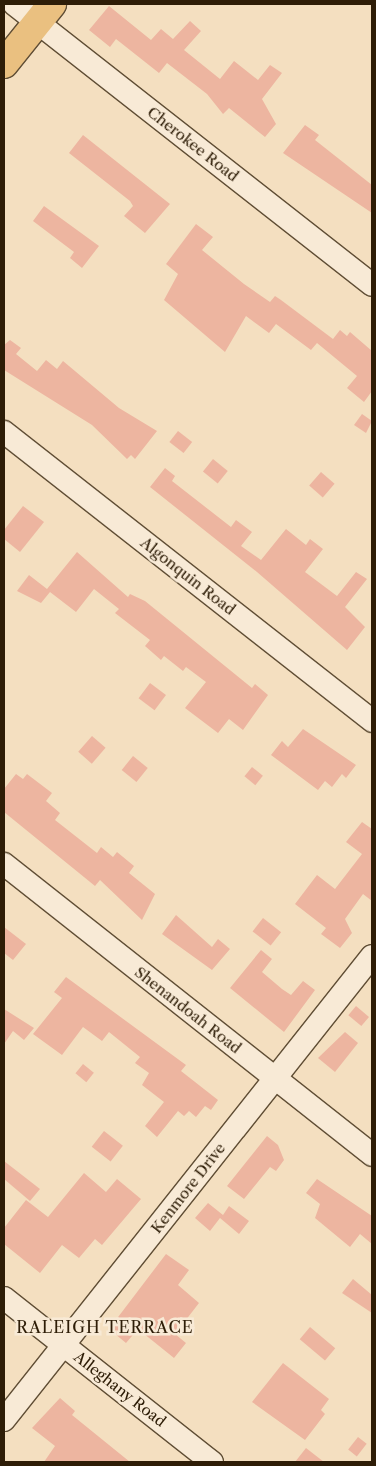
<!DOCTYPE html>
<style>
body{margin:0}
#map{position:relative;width:376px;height:1466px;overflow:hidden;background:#f4dfc0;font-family:"Libre Caslon Text",serif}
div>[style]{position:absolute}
.building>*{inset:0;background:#edb5a0;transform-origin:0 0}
.roads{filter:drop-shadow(1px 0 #604e35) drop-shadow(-1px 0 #604e35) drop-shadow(0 1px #604e35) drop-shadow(0 -1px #604e35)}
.minor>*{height:22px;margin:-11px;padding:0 11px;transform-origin:11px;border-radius:11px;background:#f8ead6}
.major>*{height:28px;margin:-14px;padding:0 14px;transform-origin:14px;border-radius:14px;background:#eac080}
span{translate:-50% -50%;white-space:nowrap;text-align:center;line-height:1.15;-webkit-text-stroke:5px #f8ead6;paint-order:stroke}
.street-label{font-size:15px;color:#2e1d07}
.neighbourhood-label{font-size:16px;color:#2e1d07;letter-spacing:1px}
.frame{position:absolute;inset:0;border:5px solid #2e1d07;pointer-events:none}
</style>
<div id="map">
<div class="building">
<div style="clip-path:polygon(109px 6px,151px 40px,161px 29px,173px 39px,190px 21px,201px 31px,184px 50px,220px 79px,234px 61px,258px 80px,270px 65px,282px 73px,262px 99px,276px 124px,265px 137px,229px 108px,223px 114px,207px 94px,167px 63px,159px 73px,116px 39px,110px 47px,89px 30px)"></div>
<div style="clip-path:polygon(305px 125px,319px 135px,315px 140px,372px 185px,372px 213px,283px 153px)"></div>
<div style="clip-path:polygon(83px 135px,170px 204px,145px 233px,124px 216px,133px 206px,130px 201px,69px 153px)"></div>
<div style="clip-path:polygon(44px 206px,99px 246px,82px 268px,70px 258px,74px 252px,33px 221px)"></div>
<div style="clip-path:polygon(196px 224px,213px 237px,202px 250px,244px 284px,270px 302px,275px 296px,281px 300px,333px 339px,340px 330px,347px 336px,350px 332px,372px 351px,372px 391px,364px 402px,347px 388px,357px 376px,317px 343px,311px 350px,276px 324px,269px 333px,246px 316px,225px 352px,164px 300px,178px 274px,166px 264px)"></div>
<div style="clip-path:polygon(10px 340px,21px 348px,16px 354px,37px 371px,46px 360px,57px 369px,63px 361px,119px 408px,157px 431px,135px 459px,131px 455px,127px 459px,92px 425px,4px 370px,4px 345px)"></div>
<div style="clip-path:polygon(362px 414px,372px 421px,366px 433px,354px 425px)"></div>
<div style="left:178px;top:431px;width:18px;height:14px;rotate:38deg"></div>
<div style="left:213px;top:459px;width:19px;height:16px;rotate:39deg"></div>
<div style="clip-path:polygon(165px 468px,175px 476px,172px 481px,231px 527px,236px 520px,252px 532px,241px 546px,261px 560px,286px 529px,306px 545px,310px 539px,323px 549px,305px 572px,337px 596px,356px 572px,367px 579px,345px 607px,365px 627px,347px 650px,257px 572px,150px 487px)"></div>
<div style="left:321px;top:472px;width:18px;height:18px;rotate:41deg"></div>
<div style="clip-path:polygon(23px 506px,44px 522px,20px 552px,4px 539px,4px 530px)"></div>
<div style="clip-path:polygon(77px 552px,128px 597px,130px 594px,145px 601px,252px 688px,255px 684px,268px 695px,243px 730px,229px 719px,218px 733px,185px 708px,206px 682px,186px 667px,183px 671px,164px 656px,161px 660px,145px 646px,150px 640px,115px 613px,119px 609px,94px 589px,76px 612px,50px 592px,41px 603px,17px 591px,29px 575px,47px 589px)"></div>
<div style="left:150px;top:683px;width:20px;height:19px;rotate:37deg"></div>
<div style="clip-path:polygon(303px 729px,356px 765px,346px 778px,342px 774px,332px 787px,325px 781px,318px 790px,271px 755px,282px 741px,288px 747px)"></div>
<div style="left:92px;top:736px;width:18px;height:21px;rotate:41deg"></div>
<div style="left:133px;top:756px;width:19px;height:18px;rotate:39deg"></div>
<div style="left:252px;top:767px;width:14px;height:12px;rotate:39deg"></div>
<div style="clip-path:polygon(16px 774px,23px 779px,27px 774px,52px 793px,46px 801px,60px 813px,55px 820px,97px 853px,101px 847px,113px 857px,117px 852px,134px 866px,129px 873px,155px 894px,142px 920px,100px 880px,95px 886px,4px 812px,4px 789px)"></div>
<div style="clip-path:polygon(362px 822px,372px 829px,372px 901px,363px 894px,345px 919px,352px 933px,340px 948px,321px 934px,326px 928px,295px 904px,317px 875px,335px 889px,362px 854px,346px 842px)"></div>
<div style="clip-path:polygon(176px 915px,212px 947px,218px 939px,230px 949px,212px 970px,162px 934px)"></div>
<div style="left:263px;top:918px;width:23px;height:17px;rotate:38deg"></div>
<div style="clip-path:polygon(4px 927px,26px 944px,13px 960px,4px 953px)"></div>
<div style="clip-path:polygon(261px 950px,272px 959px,262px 972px,282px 989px,291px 995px,303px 981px,315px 990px,284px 1032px,230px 988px)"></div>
<div style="clip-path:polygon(66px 977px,186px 1065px,181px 1071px,218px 1100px,211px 1110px,205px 1106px,196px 1117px,189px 1111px,184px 1116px,178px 1111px,157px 1137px,145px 1126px,164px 1102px,142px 1085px,149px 1073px,135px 1063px,140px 1057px,109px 1032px,102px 1041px,83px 1027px,62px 1055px,33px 1034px,62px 998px,54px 992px)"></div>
<div style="left:356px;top:1006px;width:17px;height:12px;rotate:40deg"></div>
<div style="clip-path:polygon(4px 1009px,34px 1028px,24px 1040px,13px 1031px,4px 1044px)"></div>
<div style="clip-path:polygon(345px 1032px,358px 1043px,335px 1072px,318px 1058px)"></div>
<div style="left:83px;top:1064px;width:14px;height:12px;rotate:39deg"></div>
<div style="left:104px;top:1131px;width:24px;height:20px;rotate:38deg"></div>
<div style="clip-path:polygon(267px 1136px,278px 1145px,284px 1160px,276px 1171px,270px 1167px,244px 1199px,227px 1186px)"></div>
<div style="clip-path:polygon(4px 1161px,40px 1189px,30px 1201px,4px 1179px)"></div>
<div style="clip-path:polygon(84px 1173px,106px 1192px,117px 1179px,141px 1199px,102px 1245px,95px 1239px,79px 1258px,62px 1245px,40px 1273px,4px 1244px,4px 1228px,26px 1200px,48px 1217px)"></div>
<div style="clip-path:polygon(317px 1179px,372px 1216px,372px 1244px,360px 1234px,350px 1247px,315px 1218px,320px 1204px,306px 1193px)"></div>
<div style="clip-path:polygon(208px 1203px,223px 1215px,229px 1206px,249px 1221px,239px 1234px,220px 1218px,210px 1231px,195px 1218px)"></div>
<div style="clip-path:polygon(166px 1254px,189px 1270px,178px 1285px,199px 1303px,175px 1334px,186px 1343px,174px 1358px,138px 1329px,126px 1343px,109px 1329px)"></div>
<div style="clip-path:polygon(353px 1279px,372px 1295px,372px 1313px,342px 1293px)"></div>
<div style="left:310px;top:1327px;width:33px;height:16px;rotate:40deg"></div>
<div style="clip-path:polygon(283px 1363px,329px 1399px,321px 1410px,325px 1414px,305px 1440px,252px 1402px)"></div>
<div style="clip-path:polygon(60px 1398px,75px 1411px,72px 1415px,130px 1462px,44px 1462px,55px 1446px,32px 1428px)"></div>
<div style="left:358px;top:1437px;width:11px;height:16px;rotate:38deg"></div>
<div style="clip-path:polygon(306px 1448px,324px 1462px,295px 1462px)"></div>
</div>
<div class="roads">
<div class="minor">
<div style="left:14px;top:4px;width:455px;rotate:38.1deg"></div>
<div style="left:4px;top:432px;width:468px;rotate:38.1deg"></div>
<div style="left:4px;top:864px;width:469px;rotate:38.3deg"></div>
<div style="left:4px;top:1298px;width:265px;rotate:38.3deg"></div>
<div style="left:4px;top:1420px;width:592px;rotate:-51.58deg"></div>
</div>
<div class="major">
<div style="left:4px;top:64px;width:77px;rotate:-51.3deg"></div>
</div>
</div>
<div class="street-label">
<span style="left:193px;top:144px;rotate:38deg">Cherokee Road</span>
<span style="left:188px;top:576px;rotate:38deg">Algonquin Road</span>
<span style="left:188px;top:1010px;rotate:38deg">Shenandoah Road</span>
<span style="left:188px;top:1188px;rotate:-52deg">Kenmore Drive</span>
<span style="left:120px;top:1389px;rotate:38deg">Alleghany Road</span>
</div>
<div class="neighbourhood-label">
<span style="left:105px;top:1327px">RALEIGH TERRACE</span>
</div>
<div class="frame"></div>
</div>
